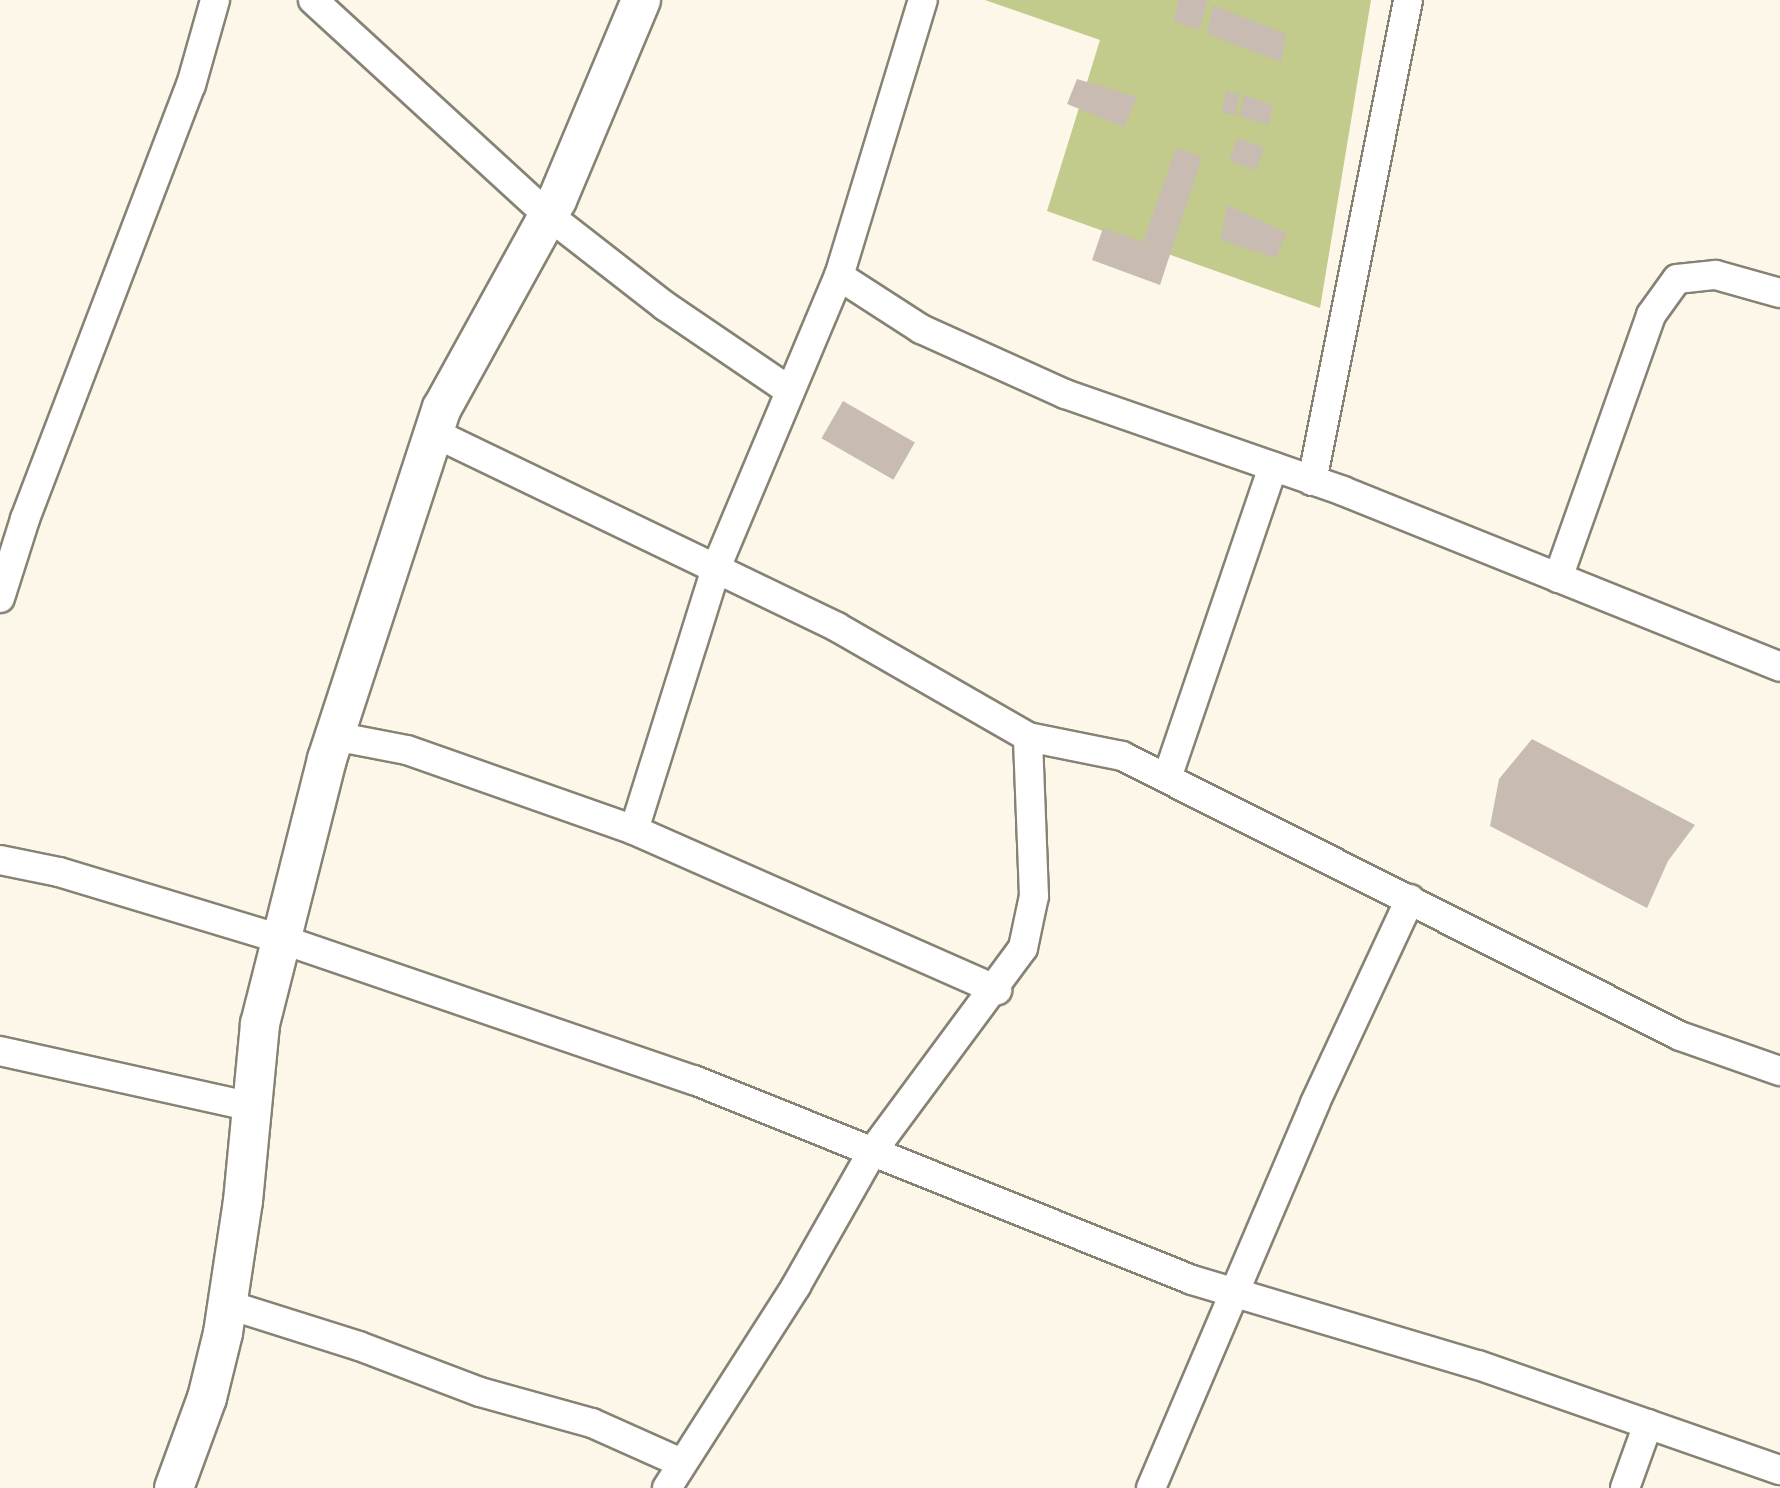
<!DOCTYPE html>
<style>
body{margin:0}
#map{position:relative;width:1780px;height:1488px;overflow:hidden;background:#fcf7e8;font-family:Helvetica,sans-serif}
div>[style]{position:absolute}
.green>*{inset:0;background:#c2ca8c}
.building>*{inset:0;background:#c8bbb1;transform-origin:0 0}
.roads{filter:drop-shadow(2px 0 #868274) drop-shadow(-2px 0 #868274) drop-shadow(0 2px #868274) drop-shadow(0 -2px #868274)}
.minor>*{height:28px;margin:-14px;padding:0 14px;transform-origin:14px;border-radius:14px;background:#fff}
.secondary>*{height:38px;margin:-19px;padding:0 19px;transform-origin:19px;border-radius:19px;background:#fff}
span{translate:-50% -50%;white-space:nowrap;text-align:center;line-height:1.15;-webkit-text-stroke:6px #fcf7e8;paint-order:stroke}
</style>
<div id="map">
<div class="green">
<div style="clip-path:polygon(985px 0,1371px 0,1320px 308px,1047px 211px,1100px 40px)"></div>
</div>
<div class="building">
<div style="clip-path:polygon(1179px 0,1208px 0,1199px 30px,1173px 21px)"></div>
<div style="clip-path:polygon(1213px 5px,1286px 34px,1281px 62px,1207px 34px)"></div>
<div style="clip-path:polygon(1077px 79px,1137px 97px,1124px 127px,1067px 104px)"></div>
<div style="left:1226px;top:91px;width:14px;height:22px;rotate:12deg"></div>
<div style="clip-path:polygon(1244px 95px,1273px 105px,1269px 125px,1239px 116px)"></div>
<div style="left:1238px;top:138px;width:28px;height:24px;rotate:21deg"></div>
<div style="clip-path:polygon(1176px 148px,1202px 157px,1160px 285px,1092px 260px,1103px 228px,1143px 242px)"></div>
<div style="clip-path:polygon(1227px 205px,1287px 233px,1276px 258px,1221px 240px)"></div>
<div style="left:843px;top:401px;width:83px;height:43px;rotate:30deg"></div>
<div style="clip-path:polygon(1532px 739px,1695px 825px,1668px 861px,1647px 908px,1490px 826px,1499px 779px)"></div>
</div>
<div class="roads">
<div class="minor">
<div style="left:313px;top:0;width:319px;rotate:42.5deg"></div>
<div style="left:548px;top:215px;width:148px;rotate:37.9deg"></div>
<div style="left:665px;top:306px;width:148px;rotate:34.2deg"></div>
<div style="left:839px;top:276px;width:98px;rotate:32.9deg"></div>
<div style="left:921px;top:329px;width:158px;rotate:24.3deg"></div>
<div style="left:1065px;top:394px;width:294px;rotate:19.2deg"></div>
<div style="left:1343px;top:491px;width:471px;rotate:21.9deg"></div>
<div style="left:434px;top:433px;width:447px;rotate:25.7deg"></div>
<div style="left:837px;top:627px;width:220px;rotate:29.9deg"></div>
<div style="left:1028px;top:737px;width:96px;rotate:11.4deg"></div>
<div style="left:1122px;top:756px;width:624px;rotate:26.65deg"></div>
<div style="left:1680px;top:1036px;width:106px;rotate:19.3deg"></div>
<div style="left:1312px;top:481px;width:490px;rotate:-78.7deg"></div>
<div style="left:1558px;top:578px;width:279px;rotate:-70.5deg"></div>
<div style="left:1651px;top:315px;width:44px;rotate:-54.2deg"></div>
<div style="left:1677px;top:279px;width:39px;rotate:-6deg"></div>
<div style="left:1716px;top:275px;width:66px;rotate:15.7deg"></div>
<div style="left:0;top:598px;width:83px;rotate:-72.4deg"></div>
<div style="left:25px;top:519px;width:465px;rotate:-69.1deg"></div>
<div style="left:191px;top:85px;width:88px;rotate:-74.2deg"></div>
<div style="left:334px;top:736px;width:74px;rotate:10.9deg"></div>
<div style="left:407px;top:750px;width:241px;rotate:19.4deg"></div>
<div style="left:634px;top:830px;width:397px;rotate:23.8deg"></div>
<div style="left:1167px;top:778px;width:329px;rotate:-71.2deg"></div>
<div style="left:634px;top:830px;width:275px;rotate:-72.6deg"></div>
<div style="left:716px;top:568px;width:317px;rotate:-67.2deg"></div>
<div style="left:839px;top:276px;width:288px;rotate:-73.1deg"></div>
<div style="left:0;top:860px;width:60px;rotate:11.5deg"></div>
<div style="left:59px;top:872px;width:232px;rotate:16.8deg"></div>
<div style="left:281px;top:939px;width:436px;rotate:18.9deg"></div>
<div style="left:694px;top:1080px;width:537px;rotate:21.88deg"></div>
<div style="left:1192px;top:1280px;width:298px;rotate:16.6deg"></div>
<div style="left:1478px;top:1365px;width:320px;rotate:19.2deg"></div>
<div style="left:0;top:1051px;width:258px;rotate:12.5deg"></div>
<div style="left:226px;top:1304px;width:139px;rotate:17.5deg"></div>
<div style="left:359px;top:1346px;width:129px;rotate:20.8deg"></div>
<div style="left:480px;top:1392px;width:116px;rotate:15.5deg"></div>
<div style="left:592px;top:1423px;width:95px;rotate:24.1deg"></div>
<div style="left:667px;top:1488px;width:240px;rotate:-57.4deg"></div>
<div style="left:796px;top:1286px;width:154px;rotate:-60.4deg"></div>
<div style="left:872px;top:1152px;width:254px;rotate:-53.5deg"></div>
<div style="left:1023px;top:948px;width:53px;rotate:-78.1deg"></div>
<div style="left:1034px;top:896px;width:159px;rotate:-92.2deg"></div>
<div style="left:1151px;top:1488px;width:418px;rotate:-66.9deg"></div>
<div style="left:1315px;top:1103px;width:225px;rotate:-65deg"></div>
<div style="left:1625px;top:1488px;width:68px;rotate:-70.2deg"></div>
</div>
<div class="secondary">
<div style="left:174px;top:1488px;width:96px;rotate:-69.9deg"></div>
<div style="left:207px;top:1398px;width:67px;rotate:-76.2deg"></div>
<div style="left:223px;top:1333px;width:134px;rotate:-81.4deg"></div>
<div style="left:243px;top:1201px;width:178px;rotate:-84.5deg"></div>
<div style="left:260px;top:1024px;width:273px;rotate:-75.8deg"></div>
<div style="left:327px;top:759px;width:369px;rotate:-71.9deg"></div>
<div style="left:442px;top:408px;width:238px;rotate:-61.1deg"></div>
<div style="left:557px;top:200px;width:217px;rotate:-67.2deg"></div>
</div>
</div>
</div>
